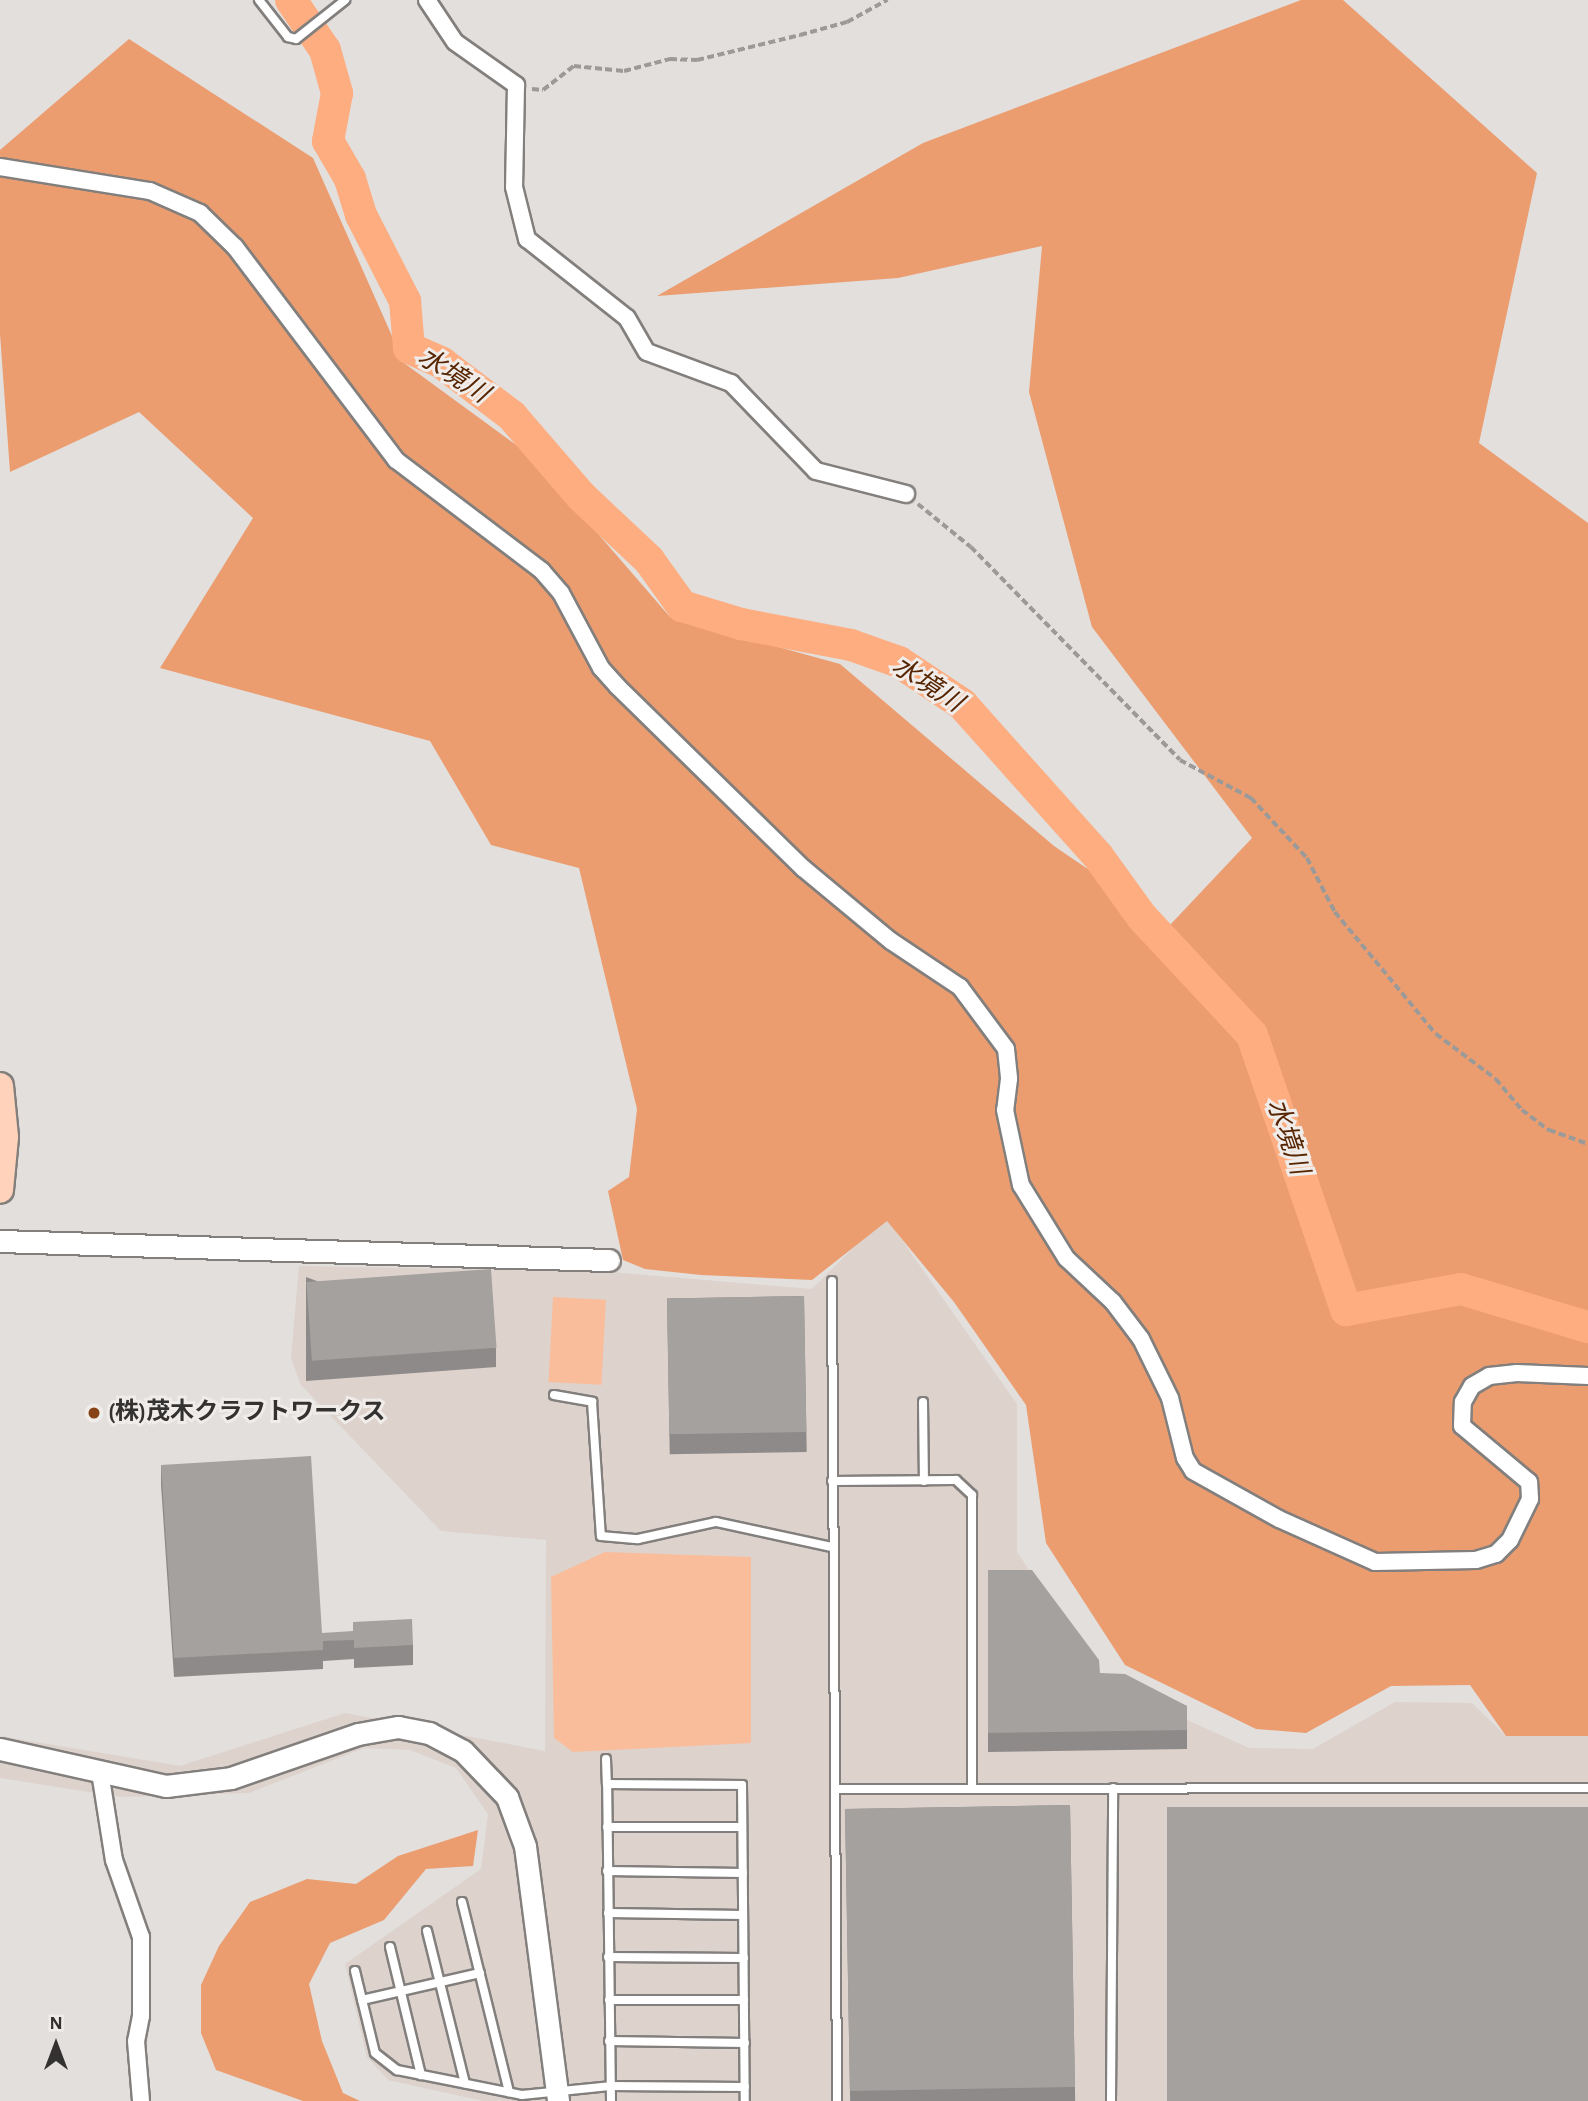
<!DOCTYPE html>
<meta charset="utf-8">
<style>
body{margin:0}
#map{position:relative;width:1588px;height:2101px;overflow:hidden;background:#e2dfdd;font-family:"Alegreya Sans","Noto Sans JP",sans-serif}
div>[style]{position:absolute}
.built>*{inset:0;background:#ddd2cc}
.green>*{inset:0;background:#fabd9b;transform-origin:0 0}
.forest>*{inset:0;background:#eb9d70}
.river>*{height:32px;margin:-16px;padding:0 16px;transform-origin:16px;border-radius:16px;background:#fdad80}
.path>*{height:3.5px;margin-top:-1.75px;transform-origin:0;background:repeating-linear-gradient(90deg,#9c9a99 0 7px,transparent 0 10.5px)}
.roads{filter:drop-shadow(2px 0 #827f7d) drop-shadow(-2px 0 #827f7d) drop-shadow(0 2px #827f7d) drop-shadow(0 -2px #827f7d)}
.service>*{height:8px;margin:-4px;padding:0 4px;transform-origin:4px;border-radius:4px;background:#fff}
.minor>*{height:16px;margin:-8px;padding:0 8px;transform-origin:8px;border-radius:8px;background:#fff}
.tertiary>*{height:21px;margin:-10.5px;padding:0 10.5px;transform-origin:10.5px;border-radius:10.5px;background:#fff}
.primary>*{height:26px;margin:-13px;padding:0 13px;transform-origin:13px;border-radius:13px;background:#ffd3bb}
.wall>*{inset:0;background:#8d8a89;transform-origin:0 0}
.building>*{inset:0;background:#a4a19f;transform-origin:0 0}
.dots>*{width:19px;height:19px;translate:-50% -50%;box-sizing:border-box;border:4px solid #efecea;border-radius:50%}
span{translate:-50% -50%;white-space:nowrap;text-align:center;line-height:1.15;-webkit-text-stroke:6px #efecea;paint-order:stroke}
.poi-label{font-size:24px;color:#333231;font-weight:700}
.left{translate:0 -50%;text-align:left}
.water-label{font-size:26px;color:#572502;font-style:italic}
.north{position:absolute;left:21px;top:2010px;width:70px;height:70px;-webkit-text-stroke:5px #efecea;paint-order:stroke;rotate:0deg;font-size:19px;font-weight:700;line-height:28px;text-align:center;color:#333231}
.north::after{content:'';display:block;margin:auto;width:24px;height:32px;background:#333231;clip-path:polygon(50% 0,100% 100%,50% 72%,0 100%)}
</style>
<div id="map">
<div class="built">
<div style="clip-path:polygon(885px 1216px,1017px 1404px,1017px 1552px,1104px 1682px,1249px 1748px,1313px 1749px,1395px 1702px,1472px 1703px,1506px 1736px,1588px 1735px,1588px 2101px,483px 2101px,388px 2080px,367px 2057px,345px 1964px,481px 1869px,488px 1814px,456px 1768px,410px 1750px,364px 1748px,249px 1793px,121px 1797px,0 1778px,0 1736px,180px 1766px,345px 1713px,545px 1751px,546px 1540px,441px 1531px,301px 1385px,291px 1358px,299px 1266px,611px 1272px,812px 1289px)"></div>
</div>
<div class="green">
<div style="left:553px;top:1297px;width:53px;height:85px;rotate:3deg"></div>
<div style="clip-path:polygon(605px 1552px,751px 1557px,751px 1743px,573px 1752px,554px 1738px,551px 1577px)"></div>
</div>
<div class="forest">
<div style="clip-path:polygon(1301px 0,1343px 0,1537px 173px,1479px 443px,1588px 523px,1588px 1736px,1506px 1736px,1470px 1685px,1391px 1686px,1306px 1733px,1256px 1729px,1125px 1665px,1046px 1543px,1026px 1405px,954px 1302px,887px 1221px,812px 1280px,701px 1275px,645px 1269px,623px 1260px,608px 1191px,629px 1177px,637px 1109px,579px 868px,491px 845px,430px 741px,160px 668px,253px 518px,139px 412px,10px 472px,0 334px,0 150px,129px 39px,313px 158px,404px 363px,530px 455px,670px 617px,840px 664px,1054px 846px,1170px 925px,1252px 838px,1092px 627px,1029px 392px,1042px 246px,898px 278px,657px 296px,923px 143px)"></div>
<div style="clip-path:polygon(478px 1830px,473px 1866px,426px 1869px,384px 1920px,330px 1943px,309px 1984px,322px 2041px,343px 2093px,360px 2101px,303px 2101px,216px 2070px,201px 2033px,201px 1985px,219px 1946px,250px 1902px,307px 1879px,356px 1884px,398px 1856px)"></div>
</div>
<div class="river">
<div style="left:291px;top:0;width:60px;rotate:55.8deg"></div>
<div style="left:325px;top:50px;width:45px;rotate:74.4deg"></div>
<div style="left:337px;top:93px;width:49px;rotate:100.6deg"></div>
<div style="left:328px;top:141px;width:44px;rotate:59.9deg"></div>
<div style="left:350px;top:179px;width:38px;rotate:73deg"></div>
<div style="left:361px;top:215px;width:97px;rotate:62.9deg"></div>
<div style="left:405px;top:301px;width:47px;rotate:85.1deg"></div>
<div style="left:409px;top:348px;width:36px;rotate:24deg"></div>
<div style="left:442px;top:363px;width:88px;rotate:37.1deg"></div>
<div style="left:512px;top:416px;width:107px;rotate:49.2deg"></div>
<div style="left:582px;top:497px;width:92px;rotate:43.2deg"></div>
<div style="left:649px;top:560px;width:57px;rotate:54.3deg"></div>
<div style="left:682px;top:606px;width:62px;rotate:17deg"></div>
<div style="left:741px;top:624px;width:112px;rotate:10.8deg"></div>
<div style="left:851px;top:645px;width:51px;rotate:19.5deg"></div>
<div style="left:899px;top:662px;width:76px;rotate:33.7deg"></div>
<div style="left:962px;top:704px;width:204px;rotate:48.2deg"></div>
<div style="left:1098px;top:856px;width:75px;rotate:54.2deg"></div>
<div style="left:1142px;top:917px;width:161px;rotate:47deg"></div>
<div style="left:1252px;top:1035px;width:291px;rotate:71.1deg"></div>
<div style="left:1346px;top:1310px;width:117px;rotate:-10.3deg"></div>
<div style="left:1461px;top:1289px;width:133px;rotate:16.7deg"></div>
</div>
<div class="path">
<div style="left:532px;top:89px;width:11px;rotate:5deg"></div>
<div style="left:543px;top:90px;width:39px;rotate:-38deg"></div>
<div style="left:574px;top:66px;width:50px;rotate:5.7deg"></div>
<div style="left:624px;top:71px;width:48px;rotate:-14.6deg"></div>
<div style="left:670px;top:59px;width:27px;rotate:2deg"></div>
<div style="left:697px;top:60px;width:106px;rotate:-13.6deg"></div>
<div style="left:800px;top:35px;width:49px;rotate:-15.5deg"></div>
<div style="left:847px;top:22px;width:46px;rotate:-28.8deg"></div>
<div style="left:918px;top:504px;width:68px;rotate:39.1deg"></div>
<div style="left:971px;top:547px;width:298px;rotate:45.5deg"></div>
<div style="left:1180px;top:760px;width:81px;rotate:28.2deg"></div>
<div style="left:1251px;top:798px;width:82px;rotate:47deg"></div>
<div style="left:1307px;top:858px;width:61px;rotate:62.6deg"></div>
<div style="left:1335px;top:912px;width:158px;rotate:50.4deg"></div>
<div style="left:1436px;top:1034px;width:75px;rotate:36.9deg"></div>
<div style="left:1496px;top:1079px;width:40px;rotate:50deg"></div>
<div style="left:1522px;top:1110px;width:34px;rotate:37deg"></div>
<div style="left:1549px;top:1130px;width:41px;rotate:19.7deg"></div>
</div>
<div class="roads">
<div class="service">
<div style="left:259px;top:0;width:47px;rotate:51.9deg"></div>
<div style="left:288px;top:37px;width:8px;rotate:14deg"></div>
<div style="left:296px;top:39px;width:63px;rotate:-38.5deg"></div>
<div style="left:832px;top:1281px;width:820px;rotate:89.65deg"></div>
<div style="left:554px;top:1395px;width:39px;rotate:10deg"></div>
<div style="left:592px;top:1402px;width:134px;rotate:86.2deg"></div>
<div style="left:601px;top:1536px;width:37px;rotate:5deg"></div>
<div style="left:638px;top:1539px;width:80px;rotate:-12.3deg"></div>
<div style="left:716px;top:1522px;width:119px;rotate:12.2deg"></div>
<div style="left:923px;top:1402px;width:79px;rotate:89.3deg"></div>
<div style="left:832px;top:1481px;width:124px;rotate:-0.5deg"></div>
<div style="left:956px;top:1480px;width:22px;rotate:43deg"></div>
<div style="left:972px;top:1495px;width:293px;rotate:90deg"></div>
<div style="left:606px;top:1759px;width:25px;rotate:88deg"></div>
<div style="left:836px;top:1789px;width:752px;rotate:-0.08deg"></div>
<div style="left:607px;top:1827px;width:135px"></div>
<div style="left:607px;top:1871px;width:136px;rotate:0.8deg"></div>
<div style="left:462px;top:1902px;width:196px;rotate:76.1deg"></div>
<div style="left:608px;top:1913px;width:135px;rotate:0.8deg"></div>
<div style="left:427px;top:1931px;width:157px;rotate:76deg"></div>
<div style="left:390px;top:1947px;width:132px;rotate:76.4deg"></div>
<div style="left:608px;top:1957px;width:136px;rotate:0.4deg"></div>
<div style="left:355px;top:1971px;width:84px;rotate:76.3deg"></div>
<div style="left:375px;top:2053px;width:28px;rotate:38deg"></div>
<div style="left:397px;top:2070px;width:127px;rotate:11.3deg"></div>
<div style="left:522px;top:2095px;width:88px;rotate:-5.8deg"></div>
<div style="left:610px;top:2086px;width:135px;rotate:0.4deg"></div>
<div style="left:362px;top:2000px;width:121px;rotate:-12.9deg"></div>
<div style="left:609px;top:2000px;width:135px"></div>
<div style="left:609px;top:2041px;width:136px;rotate:0.8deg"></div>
<div style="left:611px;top:2101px;width:317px;rotate:-90.7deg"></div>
<div style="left:607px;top:1784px;width:135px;rotate:0.4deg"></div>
<div style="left:742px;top:1785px;width:316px;rotate:89.5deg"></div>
<div style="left:1111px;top:2101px;width:313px;rotate:-89.6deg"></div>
</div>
<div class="minor">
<div style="left:427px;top:0;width:50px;rotate:56.3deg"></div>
<div style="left:455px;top:42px;width:75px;rotate:35.2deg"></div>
<div style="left:516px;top:85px;width:102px;rotate:91.1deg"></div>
<div style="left:514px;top:187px;width:54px;rotate:76deg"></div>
<div style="left:527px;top:239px;width:127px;rotate:38.3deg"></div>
<div style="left:627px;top:318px;width:39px;rotate:60deg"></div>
<div style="left:647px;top:352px;width:90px;rotate:20.3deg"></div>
<div style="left:731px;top:383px;width:122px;rotate:46deg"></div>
<div style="left:816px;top:471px;width:93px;rotate:14.3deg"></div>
<div style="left:0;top:167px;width:152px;rotate:9.1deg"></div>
<div style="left:150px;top:191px;width:55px;rotate:23.7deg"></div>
<div style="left:200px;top:213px;width:49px;rotate:44.2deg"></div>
<div style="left:235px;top:247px;width:267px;rotate:52.9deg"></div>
<div style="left:396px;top:460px;width:183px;rotate:37.2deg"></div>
<div style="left:542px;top:571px;width:29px;rotate:49deg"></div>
<div style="left:561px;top:593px;width:85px;rotate:61.9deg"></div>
<div style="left:601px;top:668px;width:25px;rotate:48deg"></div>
<div style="left:618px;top:687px;width:259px;rotate:44.4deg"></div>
<div style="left:803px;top:868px;width:114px;rotate:39.7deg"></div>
<div style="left:891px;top:941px;width:83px;rotate:33.7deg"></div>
<div style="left:960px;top:987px;width:77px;rotate:53.4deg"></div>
<div style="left:1006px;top:1049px;width:30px;rotate:84deg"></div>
<div style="left:1009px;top:1079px;width:31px;rotate:97deg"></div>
<div style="left:1005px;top:1110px;width:77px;rotate:78deg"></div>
<div style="left:1021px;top:1185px;width:86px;rotate:58.3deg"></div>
<div style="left:1066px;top:1258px;width:64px;rotate:43.1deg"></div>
<div style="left:1113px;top:1302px;width:46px;rotate:52.9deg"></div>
<div style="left:1141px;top:1339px;width:66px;rotate:63.8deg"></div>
<div style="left:1170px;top:1398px;width:62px;rotate:76deg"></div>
<div style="left:1185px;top:1458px;width:15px;rotate:58deg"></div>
<div style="left:1193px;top:1471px;width:98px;rotate:29.2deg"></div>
<div style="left:1279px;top:1519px;width:105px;rotate:24.1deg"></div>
<div style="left:1375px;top:1562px;width:101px;rotate:-1.1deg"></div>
<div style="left:1476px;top:1560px;width:21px;rotate:-17deg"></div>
<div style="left:1496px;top:1554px;width:20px;rotate:-45deg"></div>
<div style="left:1510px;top:1540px;width:46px;rotate:-64deg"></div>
<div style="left:1530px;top:1499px;width:17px;rotate:-93deg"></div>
<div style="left:1529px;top:1482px;width:87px;rotate:-140.1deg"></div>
<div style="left:1462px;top:1426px;width:24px;rotate:-88deg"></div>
<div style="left:1463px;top:1402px;width:18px;rotate:-61deg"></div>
<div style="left:1472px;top:1386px;width:20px;rotate:-30deg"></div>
<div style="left:1489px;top:1376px;width:28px;rotate:-6deg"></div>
<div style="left:1517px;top:1373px;width:71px;rotate:2.4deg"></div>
<div style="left:100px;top:1772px;width:89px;rotate:81deg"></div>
<div style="left:114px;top:1860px;width:82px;rotate:70.7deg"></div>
<div style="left:141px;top:1937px;width:79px;rotate:90deg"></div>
<div style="left:141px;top:2016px;width:25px;rotate:101deg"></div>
<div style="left:136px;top:2041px;width:60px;rotate:85.2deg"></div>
</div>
<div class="tertiary">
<div style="left:0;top:1241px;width:609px;rotate:1.79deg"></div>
<div style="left:0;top:1749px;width:170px;rotate:12.6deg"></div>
<div style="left:166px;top:1786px;width:65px;rotate:-7deg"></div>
<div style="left:231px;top:1778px;width:134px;rotate:-19.1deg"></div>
<div style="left:358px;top:1734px;width:41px;rotate:-9.9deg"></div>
<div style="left:398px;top:1727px;width:32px;rotate:11deg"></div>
<div style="left:429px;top:1733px;width:38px;rotate:28deg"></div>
<div style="left:463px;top:1751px;width:64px;rotate:46.3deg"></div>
<div style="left:507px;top:1797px;width:52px;rotate:69.8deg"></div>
<div style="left:525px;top:1846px;width:257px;rotate:82.6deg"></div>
</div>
<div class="primary">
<div style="left:0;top:1086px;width:51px;rotate:84.4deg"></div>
<div style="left:5px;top:1137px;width:53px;rotate:95.4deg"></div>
</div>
</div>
<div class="wall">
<div style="clip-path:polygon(306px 1277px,496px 1348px,496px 1367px,306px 1381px)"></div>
<div style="left:804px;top:1296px;width:156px;height:137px;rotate:89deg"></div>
<div style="clip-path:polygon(161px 1465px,322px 1633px,413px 1645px,413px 1665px,354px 1668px,354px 1659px,323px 1661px,323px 1669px,174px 1677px,161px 1485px)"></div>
<div style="clip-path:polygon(988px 1570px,1100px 1673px,1187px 1706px,1187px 1749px,988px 1752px)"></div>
<div style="left:1070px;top:1805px;width:296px;height:225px;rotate:89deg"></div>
</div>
<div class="building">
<div style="left:491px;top:1269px;width:79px;height:185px;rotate:86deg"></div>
<div style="left:804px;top:1296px;width:136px;height:137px;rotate:89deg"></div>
<div style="clip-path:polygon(311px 1456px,322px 1633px,353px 1631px,353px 1622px,412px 1619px,413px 1645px,354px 1648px,354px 1640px,323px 1641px,323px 1650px,174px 1658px,161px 1465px)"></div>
<div style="clip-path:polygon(988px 1570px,1032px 1570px,1099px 1660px,1100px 1673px,1125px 1674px,1187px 1706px,1187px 1730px,988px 1733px)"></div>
<div style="left:1070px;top:1805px;width:282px;height:225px;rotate:89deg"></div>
<div style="left:1588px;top:1807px;width:294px;height:421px;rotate:90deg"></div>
</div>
<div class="dots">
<div style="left:94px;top:1413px;background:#874316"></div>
</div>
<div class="poi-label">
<span class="left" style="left:108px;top:1413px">(株)茂木クラフトワークス</span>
</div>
<div class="water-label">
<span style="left:453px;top:376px;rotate:33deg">水境川</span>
<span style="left:927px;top:685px;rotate:33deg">水境川</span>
<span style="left:1287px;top:1137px;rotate:71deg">水境川</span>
</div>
<div class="north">N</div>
</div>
